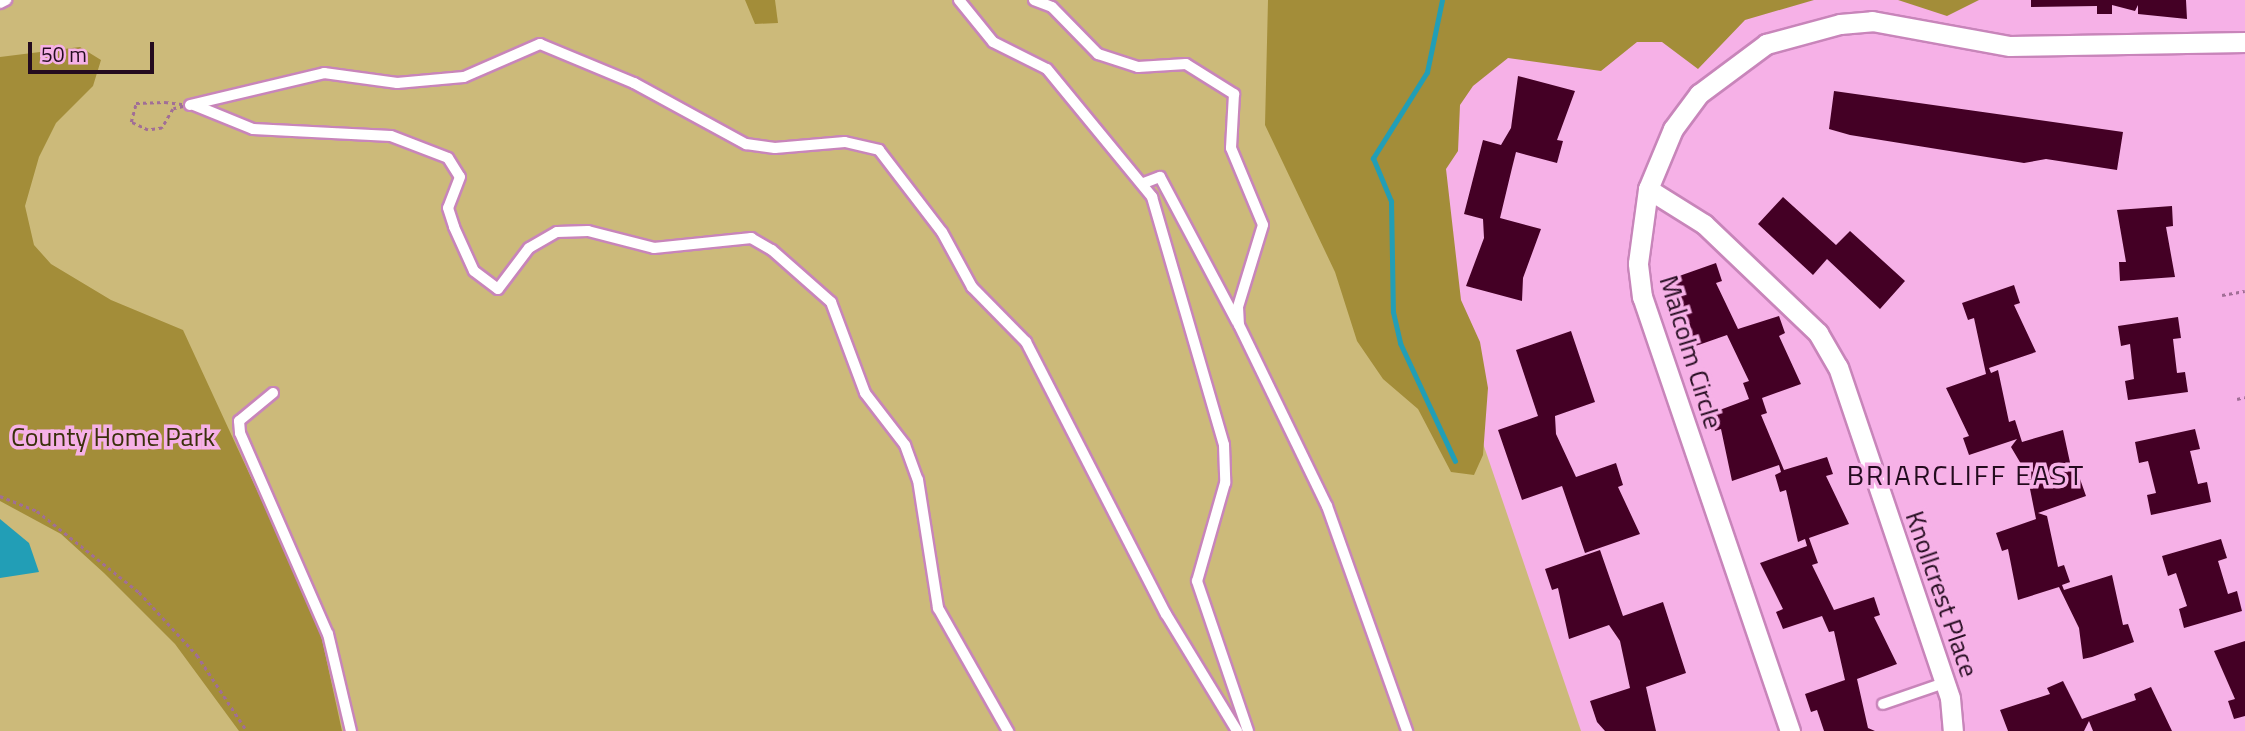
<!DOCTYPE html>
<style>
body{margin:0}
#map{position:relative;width:2245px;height:731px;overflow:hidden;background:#f6b1e7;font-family:"Titillium Web",sans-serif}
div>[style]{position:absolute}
.green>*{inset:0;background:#ccba7a}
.forest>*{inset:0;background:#a38d39}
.water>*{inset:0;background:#229eb6}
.stream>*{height:5px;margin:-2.5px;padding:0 2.5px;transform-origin:2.5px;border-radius:2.5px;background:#229eb6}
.building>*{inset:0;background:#440025}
.path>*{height:2.5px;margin-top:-1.25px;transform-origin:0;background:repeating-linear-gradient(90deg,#a16e96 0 3.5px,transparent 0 7px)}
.roads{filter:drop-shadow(2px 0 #c885ba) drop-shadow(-2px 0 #c885ba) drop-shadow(0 2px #c885ba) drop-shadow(0 -2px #c885ba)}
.service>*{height:10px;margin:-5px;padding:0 5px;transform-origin:5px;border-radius:5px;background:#fff}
.minor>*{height:19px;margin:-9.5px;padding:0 9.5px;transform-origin:9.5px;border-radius:9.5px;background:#fff}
span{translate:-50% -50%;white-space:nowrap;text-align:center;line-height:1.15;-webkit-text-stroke:7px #f6b1e7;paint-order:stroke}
.street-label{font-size:26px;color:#240b1f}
.park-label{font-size:26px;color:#3a300b}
.neighbourhood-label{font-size:28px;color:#240b1f;letter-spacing:2px}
.scale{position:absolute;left:28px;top:42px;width:126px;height:32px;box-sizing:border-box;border:4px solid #240b1f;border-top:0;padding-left:9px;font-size:21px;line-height:24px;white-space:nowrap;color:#240b1f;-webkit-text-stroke:5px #f6b1e7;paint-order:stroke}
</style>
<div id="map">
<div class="green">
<div style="clip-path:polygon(0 0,1332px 0,1581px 731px,0 731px)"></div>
</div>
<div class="forest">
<div style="clip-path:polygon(745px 0,775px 0,778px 23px,755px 24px)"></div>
<div style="clip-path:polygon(1268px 0,1814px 0,1745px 20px,1698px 69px,1662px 42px,1637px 42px,1601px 71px,1508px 58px,1473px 86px,1460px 105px,1458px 151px,1446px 169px,1461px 300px,1480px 342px,1488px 388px,1483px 455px,1474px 475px,1451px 472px,1418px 409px,1383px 379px,1357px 341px,1335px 272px,1265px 125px)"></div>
<div style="clip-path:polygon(1898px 0,1979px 0,1947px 16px)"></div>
<div style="clip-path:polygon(80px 47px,101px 60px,93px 86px,56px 123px,39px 157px,25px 206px,34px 245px,51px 264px,111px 300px,183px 330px,303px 590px,321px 635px,342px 731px,239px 731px,175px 644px,104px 573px,61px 534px,0 501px,0 57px)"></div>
</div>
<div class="water">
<div style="clip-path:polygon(0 519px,29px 543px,39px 572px,0 578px)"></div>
</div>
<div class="stream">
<div style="left:1442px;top:0;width:74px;rotate:101.8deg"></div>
<div style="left:1427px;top:72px;width:102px;rotate:122.1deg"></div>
<div style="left:1373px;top:158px;width:47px;rotate:67.3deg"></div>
<div style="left:1391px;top:201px;width:111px;rotate:89deg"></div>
<div style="left:1393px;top:312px;width:32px;rotate:77deg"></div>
<div style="left:1400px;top:343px;width:130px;rotate:65deg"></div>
</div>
<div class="building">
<div style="clip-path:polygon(2031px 0,2186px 0,2187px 19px,2138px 14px,2138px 5px,2135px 11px,2112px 5px,2112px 14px,2097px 14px,2097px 6px,2031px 7px)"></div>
<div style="clip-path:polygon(1518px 76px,1575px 91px,1557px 140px,1563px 141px,1557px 163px,1516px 152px,1512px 168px,1500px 218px,1541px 229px,1523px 278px,1522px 301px,1466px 286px,1484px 238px,1483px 219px,1464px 214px,1483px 140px,1501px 145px,1511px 128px)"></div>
<div style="clip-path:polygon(1834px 91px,2123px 132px,2117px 170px,2046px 159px,2024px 163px,1850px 135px,1829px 129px)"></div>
<div style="clip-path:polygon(1783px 197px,1836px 245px,1850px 231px,1905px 281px,1880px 309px,1827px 259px,1813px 275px,1758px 224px)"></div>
<div style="clip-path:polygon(2172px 206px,2173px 226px,2166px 227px,2175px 277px,2120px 281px,2119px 262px,2126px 262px,2117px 210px)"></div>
<div style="clip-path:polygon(1716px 263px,1722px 281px,1716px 283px,1738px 329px,1779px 316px,1785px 333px,1779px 336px,1801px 384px,1762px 398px,1767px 413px,1761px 415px,1784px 470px,1827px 457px,1833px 474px,1826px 476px,1849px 524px,1809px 538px,1818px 563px,1812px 565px,1834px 610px,1874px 597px,1880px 615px,1874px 617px,1897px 664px,1857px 679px,1868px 728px,1875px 731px,1824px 731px,1817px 710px,1811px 712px,1805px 694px,1845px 680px,1834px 631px,1829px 632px,1822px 616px,1783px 629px,1776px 612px,1783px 609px,1760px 563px,1807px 546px,1805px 539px,1798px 542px,1786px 490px,1780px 492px,1775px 475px,1781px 472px,1779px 465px,1732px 481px,1721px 429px,1715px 431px,1709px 414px,1749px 399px,1743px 383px,1749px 381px,1727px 335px,1687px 349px,1681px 331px,1687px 329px,1665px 281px)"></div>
<div style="clip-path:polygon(2014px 285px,2020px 303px,2014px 305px,2036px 352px,1989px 368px,1991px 373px,1998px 370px,2009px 422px,2015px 420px,2022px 442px,2063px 430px,2074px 481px,2080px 479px,2086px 496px,2038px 513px,2047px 516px,2058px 567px,2064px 565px,2070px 582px,2062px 585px,2064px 590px,2112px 575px,2123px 625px,2128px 624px,2134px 642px,2092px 657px,2083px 659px,2079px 628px,2059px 587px,2018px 600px,2008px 549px,2002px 551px,1996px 533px,2036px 519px,2027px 474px,2011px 447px,2017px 439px,1969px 455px,1963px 438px,1969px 436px,1946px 388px,1986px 374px,1974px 318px,1968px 320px,1962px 303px)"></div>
<div style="clip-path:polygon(2178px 317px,2181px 338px,2173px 339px,2177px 373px,2185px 372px,2188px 392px,2128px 400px,2125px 381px,2134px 379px,2130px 344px,2121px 346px,2118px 326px)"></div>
<div style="clip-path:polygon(1571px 331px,1595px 402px,1555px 416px,1556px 434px,1576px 477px,1616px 463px,1623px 485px,1618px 487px,1640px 534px,1585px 553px,1562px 486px,1522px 500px,1498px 430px,1538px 416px,1516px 350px)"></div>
<div style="clip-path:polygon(2195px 429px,2200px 449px,2190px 451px,2198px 484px,2207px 482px,2211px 502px,2151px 515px,2147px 495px,2156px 493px,2148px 461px,2139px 463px,2135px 442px)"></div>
<div style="clip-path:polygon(2221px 539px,2227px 558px,2218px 561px,2228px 594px,2237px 591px,2242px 611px,2184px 628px,2179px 609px,2187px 606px,2176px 573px,2168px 576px,2162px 556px)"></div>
<div style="clip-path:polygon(1600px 550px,1623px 616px,1663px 602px,1686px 673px,1646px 687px,1656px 731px,1605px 731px,1597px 722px,1590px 701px,1630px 688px,1620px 641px,1609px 625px,1569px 639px,1558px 588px,1552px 590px,1545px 569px)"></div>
<div style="clip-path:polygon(2245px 641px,2245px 716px,2234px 719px,2228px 701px,2235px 699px,2214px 651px)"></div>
<div style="clip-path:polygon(2063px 681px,2082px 719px,2136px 700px,2134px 694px,2151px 687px,2172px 731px,2093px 731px,2089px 721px,2084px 731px,2008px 731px,2000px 710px,2050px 694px,2047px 688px)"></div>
</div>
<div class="path">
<div style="left:136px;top:103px;width:29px;rotate:-2deg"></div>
<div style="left:165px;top:102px;width:25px;rotate:7deg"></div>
<div style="left:190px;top:105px;width:17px;rotate:167deg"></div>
<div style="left:173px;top:109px;width:22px;rotate:120deg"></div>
<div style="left:162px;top:128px;width:14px;rotate:172deg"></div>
<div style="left:148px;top:130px;width:19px;rotate:-155deg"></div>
<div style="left:131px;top:122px;width:20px;rotate:-75deg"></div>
<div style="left:2222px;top:295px;width:23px;rotate:-10deg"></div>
<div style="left:2237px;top:399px;width:8px;rotate:-14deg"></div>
<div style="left:0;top:496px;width:40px;rotate:22deg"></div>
<div style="left:37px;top:511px;width:130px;rotate:38.5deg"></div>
<div style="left:139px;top:592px;width:86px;rotate:47.4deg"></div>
<div style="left:197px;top:655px;width:91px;rotate:56.7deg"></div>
</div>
<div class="roads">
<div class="service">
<div style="left:959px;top:0;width:54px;rotate:51deg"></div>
<div style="left:993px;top:42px;width:60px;rotate:26.6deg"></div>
<div style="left:1047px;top:69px;width:166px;rotate:50.6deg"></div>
<div style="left:1152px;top:197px;width:258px;rotate:73.8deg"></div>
<div style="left:1224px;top:445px;width:38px;rotate:88deg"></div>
<div style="left:1225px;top:483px;width:102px;rotate:105.9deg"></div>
<div style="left:1197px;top:581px;width:158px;rotate:71.2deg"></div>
<div style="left:1034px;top:0;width:19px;rotate:21deg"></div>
<div style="left:1052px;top:7px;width:66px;rotate:45.6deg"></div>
<div style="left:1098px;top:54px;width:42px;rotate:18deg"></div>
<div style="left:1138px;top:67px;width:48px;rotate:-3.6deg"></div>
<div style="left:1186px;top:64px;width:57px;rotate:32deg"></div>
<div style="left:1234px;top:94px;width:54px;rotate:93.2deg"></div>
<div style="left:1231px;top:148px;width:83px;rotate:67.4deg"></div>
<div style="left:1263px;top:225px;width:86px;rotate:107deg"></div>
<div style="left:1238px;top:307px;width:18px;rotate:87deg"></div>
<div style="left:1239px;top:325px;width:201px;rotate:64.1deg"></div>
<div style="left:1327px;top:506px;width:239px;rotate:70.4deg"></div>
<div style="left:0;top:3px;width:7px;rotate:-27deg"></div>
<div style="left:190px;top:105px;width:138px;rotate:-13.4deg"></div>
<div style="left:324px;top:73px;width:74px;rotate:7.8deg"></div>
<div style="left:397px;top:83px;width:67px;rotate:-5.1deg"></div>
<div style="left:464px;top:77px;width:83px;rotate:-23.5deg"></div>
<div style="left:540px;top:44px;width:102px;rotate:22.5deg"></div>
<div style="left:634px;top:83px;width:128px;rotate:28.6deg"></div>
<div style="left:746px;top:144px;width:29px;rotate:8deg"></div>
<div style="left:775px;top:148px;width:70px;rotate:-4.9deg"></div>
<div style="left:845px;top:142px;width:35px;rotate:13deg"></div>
<div style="left:879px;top:150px;width:103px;rotate:52.5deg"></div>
<div style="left:942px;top:232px;width:63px;rotate:61.4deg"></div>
<div style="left:972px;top:287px;width:77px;rotate:45.5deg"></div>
<div style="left:1026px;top:342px;width:306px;rotate:62.8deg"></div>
<div style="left:1166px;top:614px;width:137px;rotate:58.7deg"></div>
<div style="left:194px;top:105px;width:64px;rotate:22.1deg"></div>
<div style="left:253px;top:129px;width:138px;rotate:2.9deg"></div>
<div style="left:391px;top:136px;width:61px;rotate:21.1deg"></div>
<div style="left:448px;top:158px;width:22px;rotate:58deg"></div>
<div style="left:460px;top:177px;width:33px;rotate:111deg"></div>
<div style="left:448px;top:208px;width:20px;rotate:72deg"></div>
<div style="left:454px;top:227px;width:48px;rotate:65.6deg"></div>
<div style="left:474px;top:271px;width:30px;rotate:37deg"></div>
<div style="left:498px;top:289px;width:51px;rotate:-52.9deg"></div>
<div style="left:529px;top:248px;width:32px;rotate:-30deg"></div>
<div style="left:557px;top:232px;width:31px;rotate:-2deg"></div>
<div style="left:588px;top:231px;width:68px;rotate:14.4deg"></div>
<div style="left:654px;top:248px;width:98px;rotate:-5.9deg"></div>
<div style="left:751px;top:238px;width:24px;rotate:30deg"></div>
<div style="left:772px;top:250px;width:79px;rotate:41.4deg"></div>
<div style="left:831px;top:302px;width:97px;rotate:69.5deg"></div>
<div style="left:865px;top:393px;width:66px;rotate:52.4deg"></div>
<div style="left:905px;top:445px;width:37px;rotate:70deg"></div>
<div style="left:918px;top:480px;width:130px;rotate:81.1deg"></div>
<div style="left:938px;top:608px;width:142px;rotate:60.4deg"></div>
<div style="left:1144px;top:183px;width:17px;rotate:-21deg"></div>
<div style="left:1160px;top:177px;width:164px;rotate:62deg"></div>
<div style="left:273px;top:393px;width:44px;rotate:140.5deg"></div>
<div style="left:239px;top:421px;width:12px;rotate:85deg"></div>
<div style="left:240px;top:433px;width:219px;rotate:66.4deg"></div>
<div style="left:328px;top:634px;width:100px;rotate:76.7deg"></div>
<div style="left:1883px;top:704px;width:65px;rotate:-19deg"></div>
</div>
<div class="minor">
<div style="left:1648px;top:189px;width:66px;rotate:32deg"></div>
<div style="left:1704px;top:224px;width:158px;rotate:43.7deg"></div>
<div style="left:1818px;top:333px;width:39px;rotate:60deg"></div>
<div style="left:1838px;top:367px;width:349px;rotate:71.3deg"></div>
<div style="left:1950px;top:698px;width:33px;rotate:85deg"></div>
<div style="left:1790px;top:731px;width:459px;rotate:-108.8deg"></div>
<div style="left:1642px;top:297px;width:34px;rotate:-97deg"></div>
<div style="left:1638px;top:263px;width:75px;rotate:-82.3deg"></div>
<div style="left:1648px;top:189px;width:65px;rotate:-67.4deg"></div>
<div style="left:1673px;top:129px;width:44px;rotate:-53.4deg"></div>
<div style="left:1699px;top:94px;width:84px;rotate:-36.7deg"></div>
<div style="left:1766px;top:44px;width:77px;rotate:-15.1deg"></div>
<div style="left:1840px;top:24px;width:32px;rotate:-5deg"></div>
<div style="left:1872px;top:21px;width:140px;rotate:10.3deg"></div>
<div style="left:2010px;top:46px;width:235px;rotate:-1deg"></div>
</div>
</div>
<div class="street-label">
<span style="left:1691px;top:352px;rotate:73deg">Malcolm Circle</span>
<span style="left:1942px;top:594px;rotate:71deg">Knollcrest Place</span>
</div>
<div class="park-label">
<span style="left:113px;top:437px">County Home Park</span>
</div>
<div class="neighbourhood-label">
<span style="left:1966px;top:475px">BRIARCLIFF EAST</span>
</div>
<div class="scale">50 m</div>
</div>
